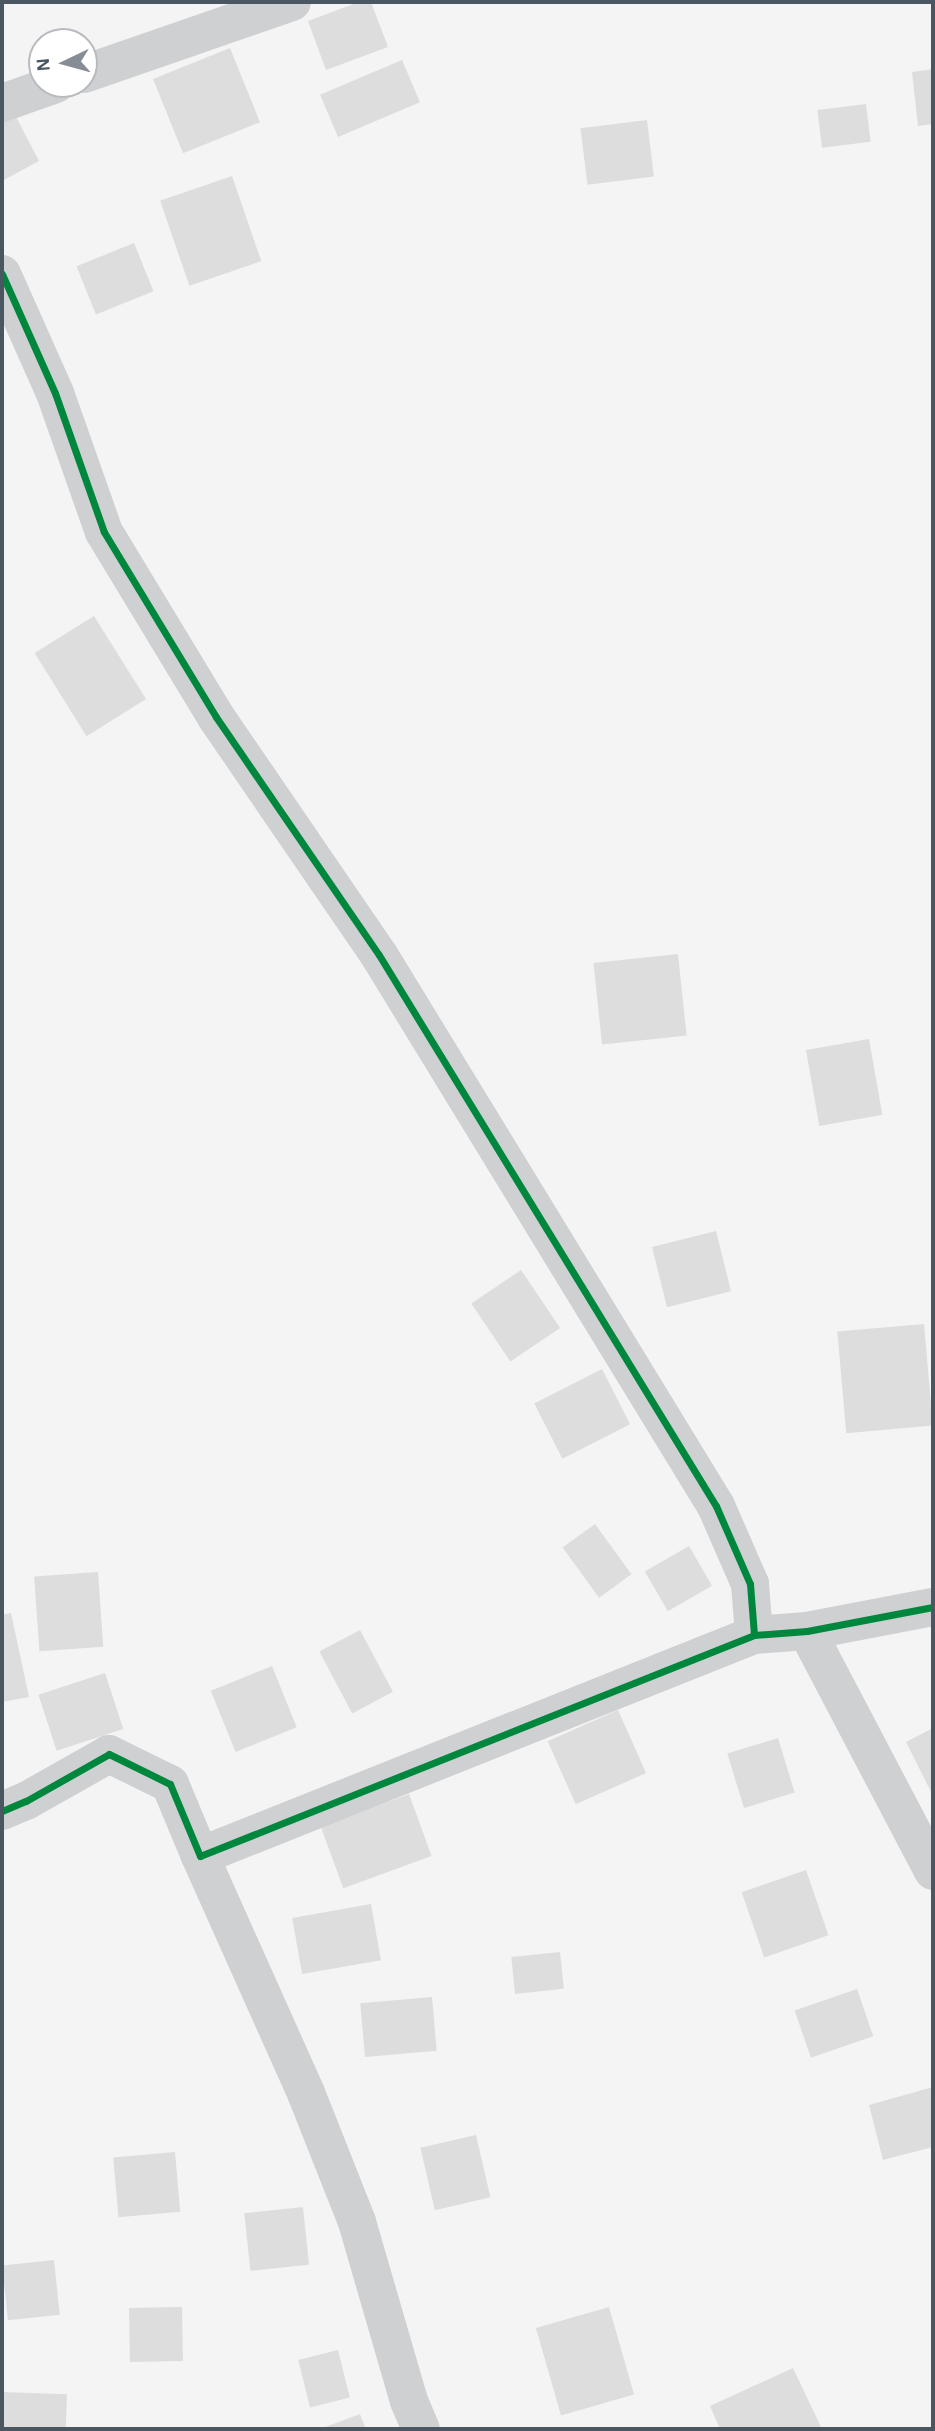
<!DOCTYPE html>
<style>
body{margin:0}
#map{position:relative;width:935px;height:2431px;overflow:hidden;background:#f4f4f4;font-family:"Alegreya Sans",sans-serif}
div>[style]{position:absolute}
.building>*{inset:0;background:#ddddde;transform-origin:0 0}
.street>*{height:38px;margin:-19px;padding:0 19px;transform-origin:19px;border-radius:19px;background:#ced0d2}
.cycleway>*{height:7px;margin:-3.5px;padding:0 3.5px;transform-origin:3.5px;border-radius:3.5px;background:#00873e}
span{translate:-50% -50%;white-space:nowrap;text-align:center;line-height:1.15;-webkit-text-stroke:5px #fff;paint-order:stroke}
.frame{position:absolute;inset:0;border:4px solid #4a5661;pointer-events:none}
.north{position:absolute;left:28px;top:28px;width:70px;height:70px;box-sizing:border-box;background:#fff;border:2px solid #b7bbc0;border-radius:50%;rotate:265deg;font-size:19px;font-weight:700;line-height:28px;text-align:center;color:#4a5661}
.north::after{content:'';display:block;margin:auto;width:24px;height:32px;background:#868d94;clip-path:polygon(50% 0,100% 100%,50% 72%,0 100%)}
</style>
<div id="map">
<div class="building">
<div style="clip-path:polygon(359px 2px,371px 2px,388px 47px,326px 70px,308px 21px)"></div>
<div style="left:230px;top:48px;width:80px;height:83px;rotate:68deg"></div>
<div style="left:402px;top:60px;width:46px;height:89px;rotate:67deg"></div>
<div style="clip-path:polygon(933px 69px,933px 124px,918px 126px,912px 72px)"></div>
<div style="left:866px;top:104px;width:38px;height:49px;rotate:83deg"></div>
<div style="clip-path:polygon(12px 109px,39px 161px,2px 181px,2px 114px)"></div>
<div style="left:647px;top:120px;width:57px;height:67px;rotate:83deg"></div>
<div style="left:232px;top:176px;width:90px;height:76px;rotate:71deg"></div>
<div style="left:134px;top:243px;width:52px;height:62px;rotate:68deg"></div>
<div style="left:94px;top:616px;width:98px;height:70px;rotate:58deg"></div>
<div style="left:678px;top:954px;width:82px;height:85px;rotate:84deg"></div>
<div style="left:869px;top:1039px;width:77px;height:64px;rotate:80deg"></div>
<div style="left:716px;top:1231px;width:62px;height:66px;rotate:76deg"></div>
<div style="left:521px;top:1270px;width:70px;height:60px;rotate:56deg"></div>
<div style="left:924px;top:1324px;width:102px;height:87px;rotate:85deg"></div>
<div style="left:602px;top:1369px;width:62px;height:76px;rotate:63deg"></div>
<div style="left:595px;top:1524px;width:62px;height:40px;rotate:54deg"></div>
<div style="left:689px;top:1546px;width:46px;height:51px;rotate:60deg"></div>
<div style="left:98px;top:1572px;width:75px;height:64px;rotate:86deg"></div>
<div style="clip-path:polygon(11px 1613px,29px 1697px,2px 1702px,2px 1615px)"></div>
<div style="left:360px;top:1630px;width:70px;height:46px;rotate:62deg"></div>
<div style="left:272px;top:1666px;width:66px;height:66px;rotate:68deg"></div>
<div style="left:105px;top:1673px;width:59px;height:70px;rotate:72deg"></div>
<div style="left:618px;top:1710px;width:69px;height:77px;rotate:66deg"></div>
<div style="clip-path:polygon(933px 1728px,933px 1796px,906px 1742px)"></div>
<div style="left:778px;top:1738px;width:57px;height:53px;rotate:73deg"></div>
<div style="left:409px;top:1794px;width:66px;height:94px;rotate:70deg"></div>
<div style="left:806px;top:1870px;width:69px;height:68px;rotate:71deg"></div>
<div style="left:371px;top:1904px;width:57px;height:80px;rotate:80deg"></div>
<div style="left:560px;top:1952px;width:37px;height:49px;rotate:84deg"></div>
<div style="left:857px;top:1989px;width:50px;height:66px;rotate:71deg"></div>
<div style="left:432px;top:1997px;width:54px;height:72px;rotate:85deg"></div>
<div style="clip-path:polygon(933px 2087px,933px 2147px,883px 2160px,869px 2105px)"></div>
<div style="left:476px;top:2135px;width:64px;height:57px;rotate:77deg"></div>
<div style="left:175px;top:2152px;width:60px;height:62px;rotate:85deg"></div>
<div style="left:303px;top:2207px;width:58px;height:59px;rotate:84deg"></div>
<div style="left:54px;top:2260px;width:55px;height:52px;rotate:84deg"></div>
<div style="left:182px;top:2307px;width:54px;height:53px;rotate:89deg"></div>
<div style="left:609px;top:2307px;width:91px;height:76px;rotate:74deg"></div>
<div style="left:338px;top:2350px;width:49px;height:41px;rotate:76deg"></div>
<div style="clip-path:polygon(793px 2368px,822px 2429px,720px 2429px,710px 2406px)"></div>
<div style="left:2px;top:2392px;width:65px;height:37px;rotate:2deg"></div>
<div style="clip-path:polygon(360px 2414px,366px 2429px,320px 2429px)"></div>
</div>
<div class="street">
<div style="left:84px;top:74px;width:220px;rotate:-19.1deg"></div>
<div style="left:2px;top:103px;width:57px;rotate:-19.4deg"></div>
<div style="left:2px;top:274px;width:130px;rotate:66deg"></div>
<div style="left:55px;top:393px;width:147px;rotate:70.6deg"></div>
<div style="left:104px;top:532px;width:216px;rotate:58.8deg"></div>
<div style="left:216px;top:717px;width:288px;rotate:55.6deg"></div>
<div style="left:379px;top:955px;width:646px;rotate:58.55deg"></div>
<div style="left:716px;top:1506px;width:85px;rotate:66.4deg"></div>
<div style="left:750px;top:1584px;width:51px;rotate:85.5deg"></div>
<div style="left:807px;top:1631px;width:271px;rotate:62.3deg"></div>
<div style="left:2px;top:1811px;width:26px;rotate:-23deg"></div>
<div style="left:26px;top:1801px;width:95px;rotate:-29.5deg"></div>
<div style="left:109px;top:1754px;width:68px;rotate:26.2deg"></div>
<div style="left:170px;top:1784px;width:78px;rotate:67.4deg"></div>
<div style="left:200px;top:1856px;width:596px;rotate:-21.75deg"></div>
<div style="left:754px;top:1635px;width:53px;rotate:-4.3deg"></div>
<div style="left:807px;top:1631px;width:128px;rotate:-10.8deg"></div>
<div style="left:200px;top:1856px;width:260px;rotate:65.9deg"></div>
<div style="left:306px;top:2093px;width:139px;rotate:68.4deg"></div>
<div style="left:357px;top:2222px;width:186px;rotate:73.8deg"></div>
<div style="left:409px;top:2401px;width:30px;rotate:67deg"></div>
</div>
<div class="cycleway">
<div style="left:2px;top:274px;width:130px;rotate:66deg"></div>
<div style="left:55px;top:393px;width:147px;rotate:70.6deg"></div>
<div style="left:104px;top:532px;width:216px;rotate:58.8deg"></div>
<div style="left:216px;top:717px;width:288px;rotate:55.6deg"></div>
<div style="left:379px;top:955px;width:646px;rotate:58.55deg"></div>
<div style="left:716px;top:1506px;width:85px;rotate:66.4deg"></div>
<div style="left:750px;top:1584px;width:51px;rotate:85.5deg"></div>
<div style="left:2px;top:1811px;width:26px;rotate:-23deg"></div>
<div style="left:26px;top:1801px;width:95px;rotate:-29.5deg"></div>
<div style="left:109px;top:1754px;width:68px;rotate:26.2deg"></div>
<div style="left:170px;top:1784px;width:78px;rotate:67.4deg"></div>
<div style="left:200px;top:1856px;width:596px;rotate:-21.75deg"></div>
<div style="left:754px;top:1635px;width:53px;rotate:-4.3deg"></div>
<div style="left:807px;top:1631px;width:128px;rotate:-10.8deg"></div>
</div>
<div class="frame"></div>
<div class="north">N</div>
</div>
